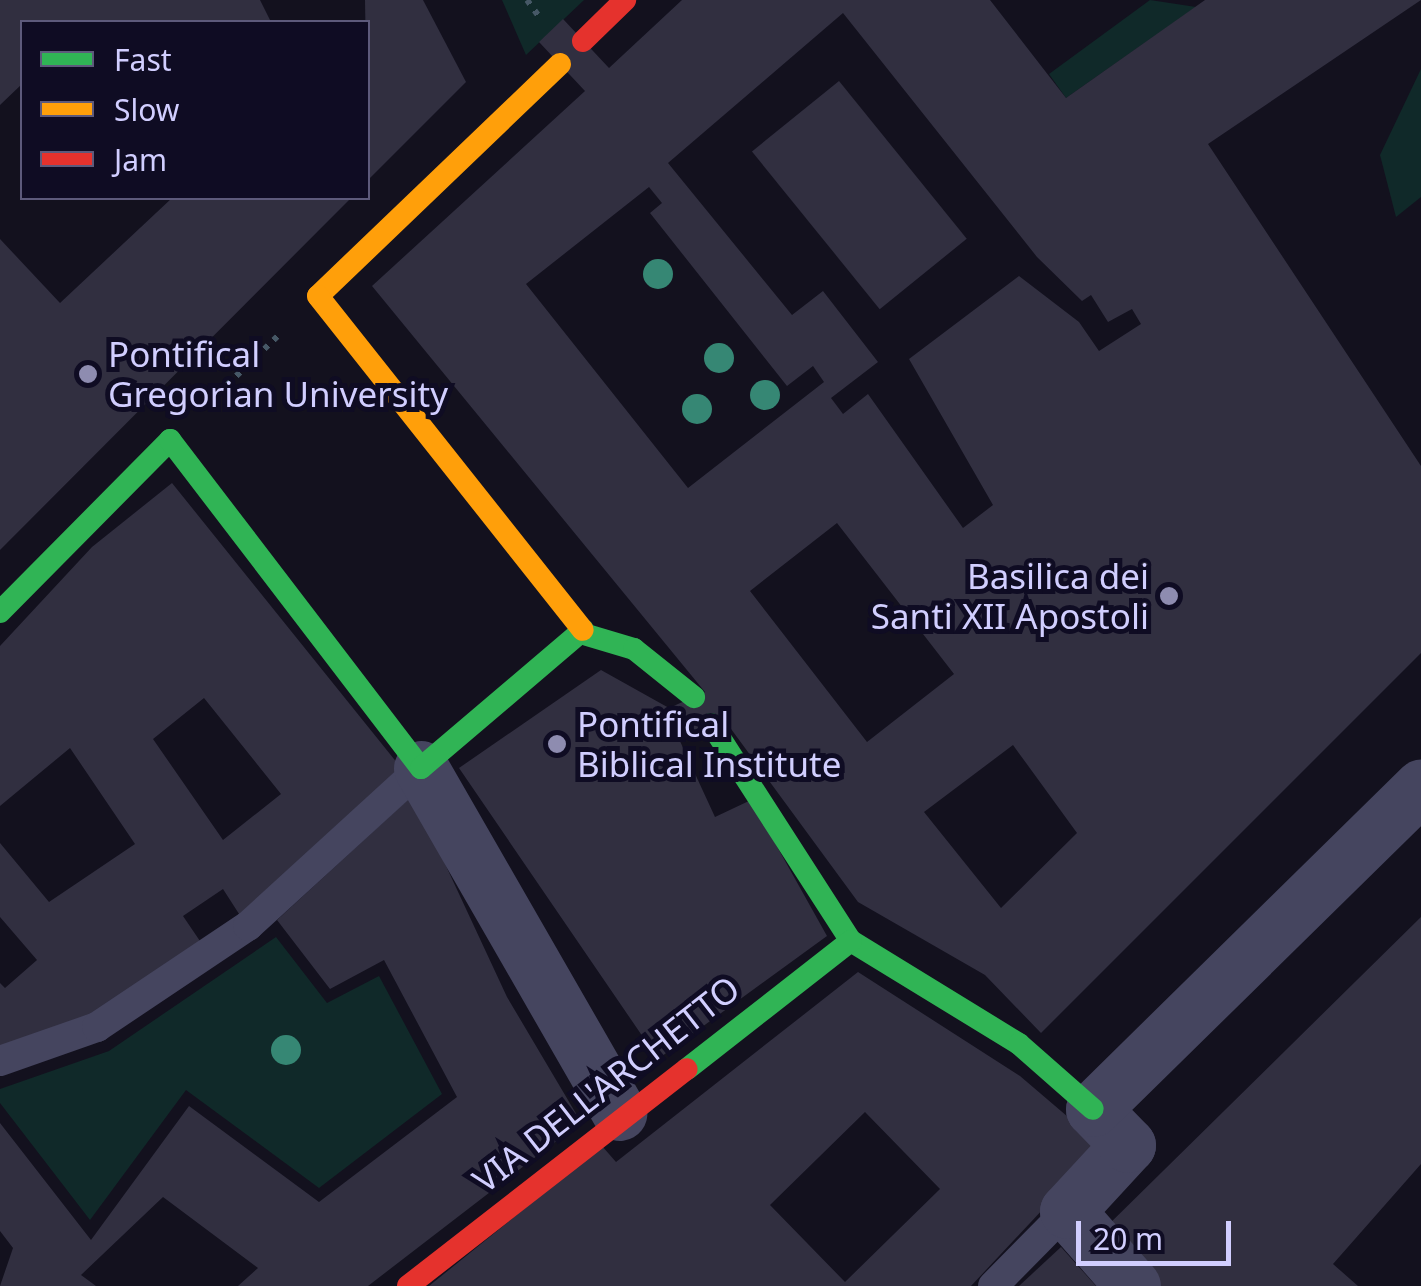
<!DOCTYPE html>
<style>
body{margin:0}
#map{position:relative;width:1421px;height:1286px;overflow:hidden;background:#13111e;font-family:"Noto Sans",sans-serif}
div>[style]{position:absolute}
.green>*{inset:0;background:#102929}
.building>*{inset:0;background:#312f40;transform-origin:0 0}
.path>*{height:6px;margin-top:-3px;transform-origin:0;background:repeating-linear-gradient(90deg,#465866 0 5px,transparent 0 13px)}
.lane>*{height:30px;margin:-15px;padding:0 15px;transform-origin:15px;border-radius:15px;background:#45455f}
.street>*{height:55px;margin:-27.5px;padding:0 27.5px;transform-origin:27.5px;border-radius:27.5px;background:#45455f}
.fast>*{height:22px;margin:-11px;padding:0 11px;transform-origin:11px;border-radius:11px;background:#30b455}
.slow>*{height:22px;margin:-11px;padding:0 11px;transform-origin:11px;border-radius:11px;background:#ff9f0a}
.jam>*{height:22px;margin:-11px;padding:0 11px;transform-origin:11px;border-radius:11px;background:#e5322d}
.trees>*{width:30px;height:30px;margin:-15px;border-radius:50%;background:#368774}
.dots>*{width:28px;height:28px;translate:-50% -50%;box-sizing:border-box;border:5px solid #0f0c23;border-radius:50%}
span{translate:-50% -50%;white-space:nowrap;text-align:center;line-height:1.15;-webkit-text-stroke:10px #0f0c23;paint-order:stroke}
.poi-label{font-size:35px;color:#d1ceff}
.left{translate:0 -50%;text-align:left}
.right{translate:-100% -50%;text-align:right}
.street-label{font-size:35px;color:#d1ceff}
.legend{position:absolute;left:20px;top:20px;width:350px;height:180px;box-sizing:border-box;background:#0f0c23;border:2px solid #5d5a7b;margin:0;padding:12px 18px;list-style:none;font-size:30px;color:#d1ceff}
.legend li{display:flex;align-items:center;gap:20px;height:50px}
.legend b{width:50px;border:2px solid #5d5a7b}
.scale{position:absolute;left:1076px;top:1221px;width:155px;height:45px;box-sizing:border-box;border:5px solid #d1ceff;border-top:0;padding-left:12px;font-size:30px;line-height:35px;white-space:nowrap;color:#d1ceff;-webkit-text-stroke:8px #0f0c23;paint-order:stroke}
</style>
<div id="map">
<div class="green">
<div style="clip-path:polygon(502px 0,584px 0,526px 55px)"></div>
<div style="clip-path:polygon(1150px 0,1196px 7px,1066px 98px,1049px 74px)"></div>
<div style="clip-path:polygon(1421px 69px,1421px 197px,1396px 217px,1380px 155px)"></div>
<div style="clip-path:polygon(276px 937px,327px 1003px,379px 976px,442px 1094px,319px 1188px,186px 1090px,90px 1220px,0 1103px,0 1089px,109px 1051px)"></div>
</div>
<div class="building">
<div style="clip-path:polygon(0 0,260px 0,271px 22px,22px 22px,22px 84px,0 105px)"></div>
<div style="clip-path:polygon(365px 0,423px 0,466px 82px,368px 180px)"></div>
<div style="clip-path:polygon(evenodd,682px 0,990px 0,1066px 98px,1205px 0,1421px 0,1208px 144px,1421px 466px,1421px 653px,1041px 1033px,985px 975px,858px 902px,723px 718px,679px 739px,715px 817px,751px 800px,827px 936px,658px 1059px,459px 768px,601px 670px,669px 708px,705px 692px,372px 286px,585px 91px,539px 42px,563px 19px,609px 68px,682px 0,843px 13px,1037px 257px,1082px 301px,1091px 295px,1108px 322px,1132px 309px,1141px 324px,1099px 351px,1079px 322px,1019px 276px,909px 359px,993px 505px,963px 528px,868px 394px,843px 414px,831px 398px,878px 362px,823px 291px,792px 315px,668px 163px,843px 13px,682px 0,649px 187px,662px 203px,650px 213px,787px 386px,813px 366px,824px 382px,688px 488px,526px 284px,649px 187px,682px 0,837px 523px,954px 674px,867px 742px,750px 591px,837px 523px,682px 0,1013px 745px,1077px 833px,1001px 908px,924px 812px,1013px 745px)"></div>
<div style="left:839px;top:81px;width:203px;height:112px;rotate:51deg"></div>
<div style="clip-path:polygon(172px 198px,351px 198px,0 550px,0 239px,60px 303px)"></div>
<div style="clip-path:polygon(evenodd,172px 483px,402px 769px,241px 917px,223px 889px,183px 916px,202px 944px,90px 1019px,0 1049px,0 983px,5px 988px,37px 960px,0 917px,0 843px,49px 902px,135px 844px,70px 748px,0 806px,0 646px,92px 547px,172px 483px,204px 698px,281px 794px,223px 840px,153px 739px,204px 698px)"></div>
<div style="clip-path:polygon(413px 795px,507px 997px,581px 1122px,368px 1286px,238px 1286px,258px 1268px,163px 1197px,81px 1275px,96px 1286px,0 1286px,13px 1248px,0 1231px,0 1123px,91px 1240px,189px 1106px,319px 1202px,457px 1097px,384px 960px,330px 989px,277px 920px)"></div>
<div style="clip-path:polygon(1421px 917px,1421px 1164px,1333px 1264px,1358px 1286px,1149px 1286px,1101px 1232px)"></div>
<div style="clip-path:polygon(evenodd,858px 972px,1020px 1076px,1102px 1146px,971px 1286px,429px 1286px,602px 1146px,616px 1162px,858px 972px,865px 1112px,940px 1189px,845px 1282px,770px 1205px,865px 1112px)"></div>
<div style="clip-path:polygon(1061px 1247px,1096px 1286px,1019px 1286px)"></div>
</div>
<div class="path">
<div style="left:527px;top:0;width:19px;rotate:54deg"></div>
<div style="left:208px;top:403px;width:103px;rotate:-43.8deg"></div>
</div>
<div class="lane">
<div style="left:0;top:1061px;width:103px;rotate:-19.3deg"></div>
<div style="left:97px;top:1027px;width:182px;rotate:-33.8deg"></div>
<div style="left:248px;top:926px;width:234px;rotate:-42.4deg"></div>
<div style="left:993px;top:1286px;width:105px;rotate:-45.4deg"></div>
</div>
<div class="street">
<div style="left:421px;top:768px;width:398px;rotate:60.1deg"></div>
<div style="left:1133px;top:1286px;width:100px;rotate:-131.3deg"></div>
<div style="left:1067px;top:1211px;width:90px;rotate:-47.3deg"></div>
<div style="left:1128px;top:1145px;width:50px;rotate:-134.2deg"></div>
<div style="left:1093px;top:1109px;width:460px;rotate:-44.5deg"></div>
</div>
<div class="fast">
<div style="left:0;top:612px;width:242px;rotate:-45.3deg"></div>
<div style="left:170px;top:440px;width:413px;rotate:52.6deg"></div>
<div style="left:421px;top:768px;width:213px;rotate:-40.4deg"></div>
<div style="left:587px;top:635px;width:49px;rotate:16.6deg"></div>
<div style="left:634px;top:649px;width:77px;rotate:38.7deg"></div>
<div style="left:711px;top:724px;width:258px;rotate:57.2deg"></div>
<div style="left:851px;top:941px;width:197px;rotate:31.5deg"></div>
<div style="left:1019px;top:1044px;width:98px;rotate:41.3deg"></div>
<div style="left:687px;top:1069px;width:208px;rotate:-38deg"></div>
</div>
<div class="slow">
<div style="left:560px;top:64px;width:335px;rotate:136.2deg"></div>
<div style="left:318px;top:296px;width:426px;rotate:51.6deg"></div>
</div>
<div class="jam">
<div style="left:583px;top:41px;width:59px;rotate:-44.3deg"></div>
<div style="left:408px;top:1286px;width:353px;rotate:-37.9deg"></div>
</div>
<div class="trees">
<div style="left:658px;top:274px"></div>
<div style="left:719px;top:358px"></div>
<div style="left:765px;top:395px"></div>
<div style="left:697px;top:409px"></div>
<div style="left:286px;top:1050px"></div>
</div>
<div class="dots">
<div style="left:88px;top:374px;background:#8e8cb0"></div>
<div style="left:1169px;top:596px;background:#8e8cb0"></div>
<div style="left:557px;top:744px;background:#8e8cb0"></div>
</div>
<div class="poi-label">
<span class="left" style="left:108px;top:374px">Pontifical<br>Gregorian University</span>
<span class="right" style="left:1149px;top:596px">Basilica dei<br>Santi XII Apostoli</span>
<span class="left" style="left:577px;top:744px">Pontifical<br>Biblical Institute</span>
</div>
<div class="street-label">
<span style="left:606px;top:1084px;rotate:-38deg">VIA DELL'ARCHETTO</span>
</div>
<ul class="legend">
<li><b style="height:12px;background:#30b455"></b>Fast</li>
<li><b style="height:12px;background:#ff9f0a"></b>Slow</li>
<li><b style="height:12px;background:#e5322d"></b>Jam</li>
</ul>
<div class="scale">20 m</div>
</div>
